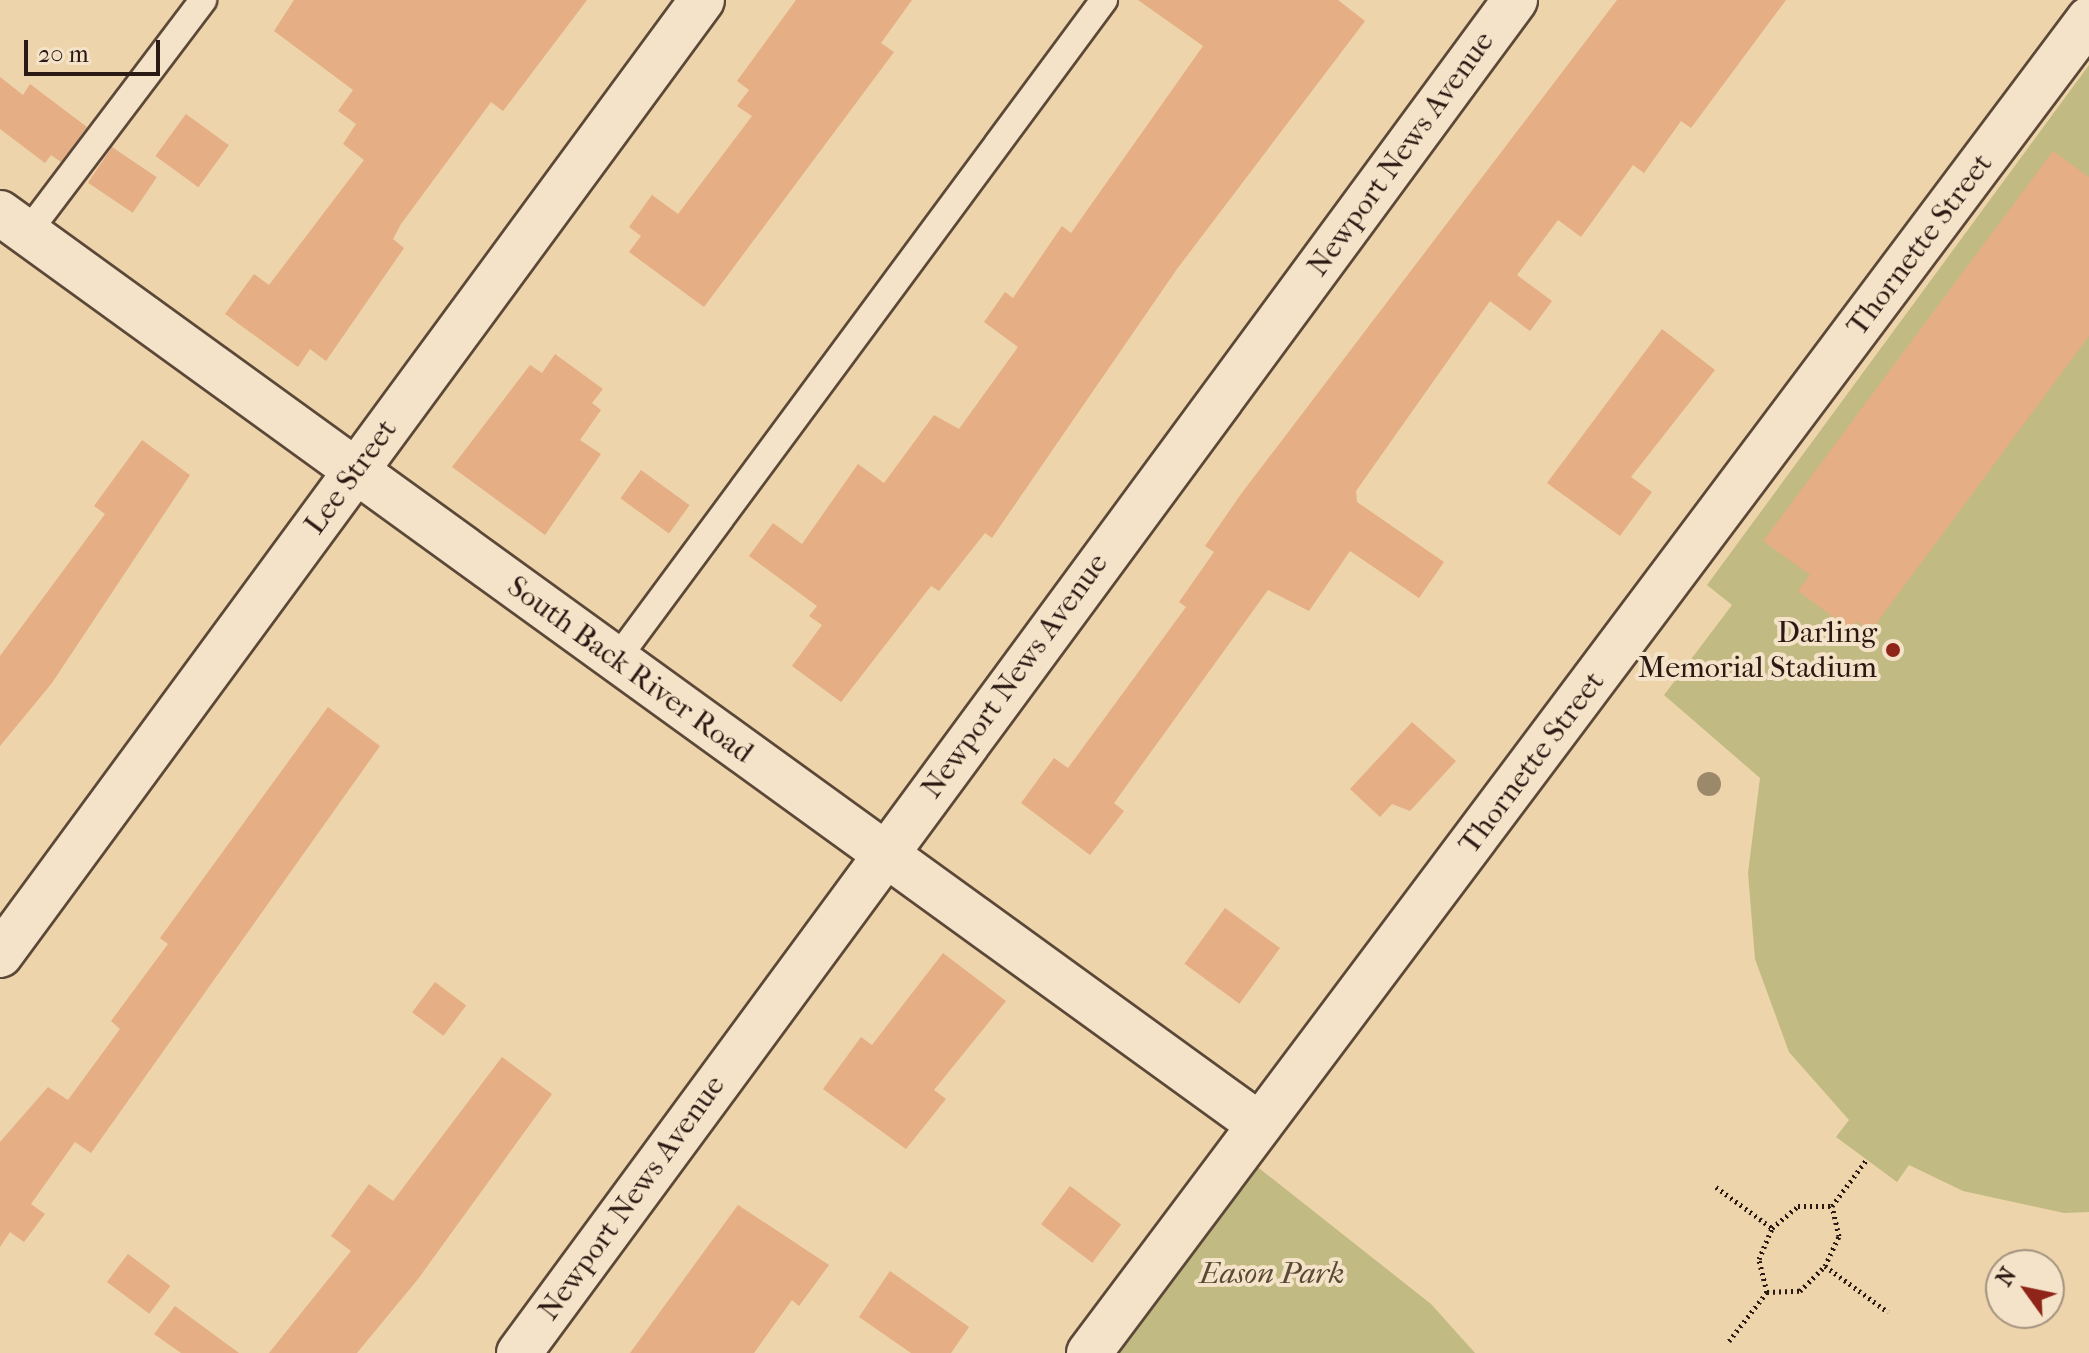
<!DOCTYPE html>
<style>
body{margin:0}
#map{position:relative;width:2089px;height:1353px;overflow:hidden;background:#eed4aa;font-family:"IM FELL French Canon",serif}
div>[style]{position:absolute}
.green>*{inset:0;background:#c1ba83}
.building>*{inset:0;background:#e5ae85;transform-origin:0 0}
.path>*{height:5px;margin-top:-2.5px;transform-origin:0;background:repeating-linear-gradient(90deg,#2b1a13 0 2px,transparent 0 6px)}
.roads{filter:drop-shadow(2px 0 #5c4839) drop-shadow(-2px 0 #5c4839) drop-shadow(0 2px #5c4839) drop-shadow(0 -2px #5c4839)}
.lane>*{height:26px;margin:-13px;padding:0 13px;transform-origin:13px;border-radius:13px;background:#f4e3c8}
.street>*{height:44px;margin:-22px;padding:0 22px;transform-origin:22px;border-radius:22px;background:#f4e3c8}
.secondary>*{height:44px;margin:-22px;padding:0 22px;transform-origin:22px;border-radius:22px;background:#f4e3c8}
.trees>*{width:24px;height:24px;margin:-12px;border-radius:50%;background:#9c886a}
.dots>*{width:22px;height:22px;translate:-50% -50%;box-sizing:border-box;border:4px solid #f4e3c8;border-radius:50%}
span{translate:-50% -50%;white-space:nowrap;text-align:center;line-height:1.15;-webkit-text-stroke:8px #f4e3c8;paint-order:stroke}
.street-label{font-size:30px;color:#2b1a13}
.poi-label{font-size:30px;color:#2b1a13}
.right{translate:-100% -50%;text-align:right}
.park-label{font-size:30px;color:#584a35;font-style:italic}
.north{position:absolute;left:1985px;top:1249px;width:80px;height:80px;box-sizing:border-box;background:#f4e3c8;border:2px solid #a49380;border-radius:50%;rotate:303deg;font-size:22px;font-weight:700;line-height:32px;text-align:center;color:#2b1a13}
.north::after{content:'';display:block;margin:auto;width:28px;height:36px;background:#8f2418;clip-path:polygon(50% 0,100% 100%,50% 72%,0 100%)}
.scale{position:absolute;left:24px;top:40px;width:136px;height:36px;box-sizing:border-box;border:4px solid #2b1a13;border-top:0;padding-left:10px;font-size:24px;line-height:28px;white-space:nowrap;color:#2b1a13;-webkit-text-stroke:6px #f4e3c8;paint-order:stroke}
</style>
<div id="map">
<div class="green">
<div style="clip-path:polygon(2089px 65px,2089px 1212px,2064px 1213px,1963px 1191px,1909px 1165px,1897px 1182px,1836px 1137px,1849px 1120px,1789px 1052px,1755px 959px,1748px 873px,1760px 778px,1664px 695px,1732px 605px,1707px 585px)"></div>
<div style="clip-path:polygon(1255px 1165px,1431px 1304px,1475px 1353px,1116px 1353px)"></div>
</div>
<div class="building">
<div style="clip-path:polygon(294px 0,587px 0,503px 111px,491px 102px,401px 224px,393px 239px,404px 248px,326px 361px,310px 349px,298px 367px,225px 314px,254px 274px,269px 285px,364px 160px,343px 144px,356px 124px,338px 111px,353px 90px,274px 31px)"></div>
<div style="clip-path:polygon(796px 0,912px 0,881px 43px,894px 52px,704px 307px,629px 252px,641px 236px,629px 227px,652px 195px,678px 214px,752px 116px,737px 106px,749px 90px,737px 81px)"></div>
<div style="clip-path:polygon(1138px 0,1338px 0,1365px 21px,1177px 269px,992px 538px,985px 533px,939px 591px,931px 586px,841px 702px,792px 666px,822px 625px,809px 616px,817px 606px,749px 556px,773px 523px,802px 544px,858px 464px,884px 483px,934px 415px,959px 429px,1018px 347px,984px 322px,1005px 292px,1013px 298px,1062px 226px,1071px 233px,1203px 46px)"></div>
<div style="clip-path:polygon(1617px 0,1786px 0,1691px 128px,1681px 121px,1644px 173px,1633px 165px,1581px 237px,1558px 220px,1517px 275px,1552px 301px,1530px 331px,1490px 301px,1356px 491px,1357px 502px,1444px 562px,1419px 598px,1350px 551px,1309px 611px,1268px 590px,1114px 803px,1124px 811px,1090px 855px,1021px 803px,1054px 758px,1068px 768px,1186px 607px,1179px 602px,1214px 552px,1205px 546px,1241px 494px)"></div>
<div style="clip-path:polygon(0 77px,23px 95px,30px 84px,87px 127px,61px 162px,51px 155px,45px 163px,0 129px)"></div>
<div style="left:186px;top:114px;width:53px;height:52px;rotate:36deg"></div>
<div style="left:112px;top:147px;width:54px;height:43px;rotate:34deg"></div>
<div style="clip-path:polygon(2053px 151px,2089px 177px,2089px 336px,1870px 632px,1856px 621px,1851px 630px,1798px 591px,1810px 575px,1763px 541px)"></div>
<div style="clip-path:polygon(1662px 329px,1715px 370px,1631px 477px,1652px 492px,1620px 536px,1547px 483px)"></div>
<div style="clip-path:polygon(555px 354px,603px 389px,592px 403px,601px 410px,580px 440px,601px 454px,545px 535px,452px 467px,530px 365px,542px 373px)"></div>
<div style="clip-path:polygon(142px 440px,190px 475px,52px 683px,0 746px,0 656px,105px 514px,94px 506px)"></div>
<div style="left:641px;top:470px;width:60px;height:35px;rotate:36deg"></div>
<div style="clip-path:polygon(328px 707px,380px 746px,91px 1153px,75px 1142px,31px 1204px,45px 1214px,24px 1242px,10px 1232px,0 1247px,0 1142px,48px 1087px,68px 1100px,120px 1029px,111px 1021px,168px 944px,160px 938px)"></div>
<div style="clip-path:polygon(1412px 722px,1456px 761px,1410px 811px,1392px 804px,1380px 817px,1350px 789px)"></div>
<div style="left:1225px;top:908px;width:68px;height:69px;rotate:36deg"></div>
<div style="clip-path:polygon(943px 953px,1006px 1001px,934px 1090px,946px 1099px,906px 1149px,823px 1089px,861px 1037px,872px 1045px)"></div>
<div style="left:435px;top:982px;width:39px;height:38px;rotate:37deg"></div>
<div style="clip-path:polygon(502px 1057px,552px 1094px,418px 1279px,357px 1353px,269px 1353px,351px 1251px,331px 1236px,369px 1184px,393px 1201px)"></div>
<div style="left:1070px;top:1186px;width:64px;height:48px;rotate:37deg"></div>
<div style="clip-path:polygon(738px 1205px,829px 1265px,799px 1306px,792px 1300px,754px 1353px,630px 1353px)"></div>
<div style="left:128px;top:1254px;width:53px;height:35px;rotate:37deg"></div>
<div style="clip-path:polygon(890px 1271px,969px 1327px,951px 1353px,911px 1353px,859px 1317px)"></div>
<div style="clip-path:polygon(175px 1306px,239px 1353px,181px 1353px,154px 1334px)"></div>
</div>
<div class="path">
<div style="left:1716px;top:1187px;width:69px;rotate:36.2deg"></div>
<div style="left:1832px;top:1206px;width:59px;rotate:-53.3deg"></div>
<div style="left:1825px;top:1266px;width:78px;rotate:36.1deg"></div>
<div style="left:1767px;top:1292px;width:34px;rotate:-104deg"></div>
<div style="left:1759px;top:1259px;width:34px;rotate:-67deg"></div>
<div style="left:1772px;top:1228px;width:34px;rotate:-40deg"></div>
<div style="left:1798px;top:1206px;width:34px"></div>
<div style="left:1767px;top:1292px;width:33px;rotate:-2deg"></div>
<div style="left:1800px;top:1291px;width:35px;rotate:-45deg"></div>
<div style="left:1825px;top:1266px;width:33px;rotate:-65deg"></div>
<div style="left:1839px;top:1236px;width:31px;rotate:-103deg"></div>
<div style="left:1729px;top:1341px;width:62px;rotate:-52.2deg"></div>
</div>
<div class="roads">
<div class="lane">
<div style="left:27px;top:233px;width:292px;rotate:-52.9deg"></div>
<div style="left:616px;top:660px;width:821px;rotate:-53.52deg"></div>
</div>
<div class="street">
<div style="left:0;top:213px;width:1555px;rotate:35.9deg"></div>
<div style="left:0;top:955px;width:1185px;rotate:-53.68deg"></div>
<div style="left:1089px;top:1353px;width:1667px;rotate:-53.14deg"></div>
</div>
<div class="secondary">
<div style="left:519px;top:1353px;width:1680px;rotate:-53.64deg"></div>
</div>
</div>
<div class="trees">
<div style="left:1709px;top:784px"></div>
</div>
<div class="dots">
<div style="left:1893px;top:650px;background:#8f2418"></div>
</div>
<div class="street-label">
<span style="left:1401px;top:154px;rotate:-54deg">Newport News Avenue</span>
<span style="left:1920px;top:245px;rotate:-53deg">Thornette Street</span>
<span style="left:351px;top:477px;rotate:-54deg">Lee Street</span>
<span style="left:630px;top:670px;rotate:36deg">South Back River Road</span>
<span style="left:1015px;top:676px;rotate:-54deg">Newport News Avenue</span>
<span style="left:1532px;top:763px;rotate:-53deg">Thornette Street</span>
<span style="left:632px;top:1198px;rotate:-54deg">Newport News Avenue</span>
</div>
<div class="poi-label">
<span class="right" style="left:1877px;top:650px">Darling<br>Memorial Stadium</span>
</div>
<div class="park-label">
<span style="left:1272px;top:1274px">Eason Park</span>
</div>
<div class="north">N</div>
<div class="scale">20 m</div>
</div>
